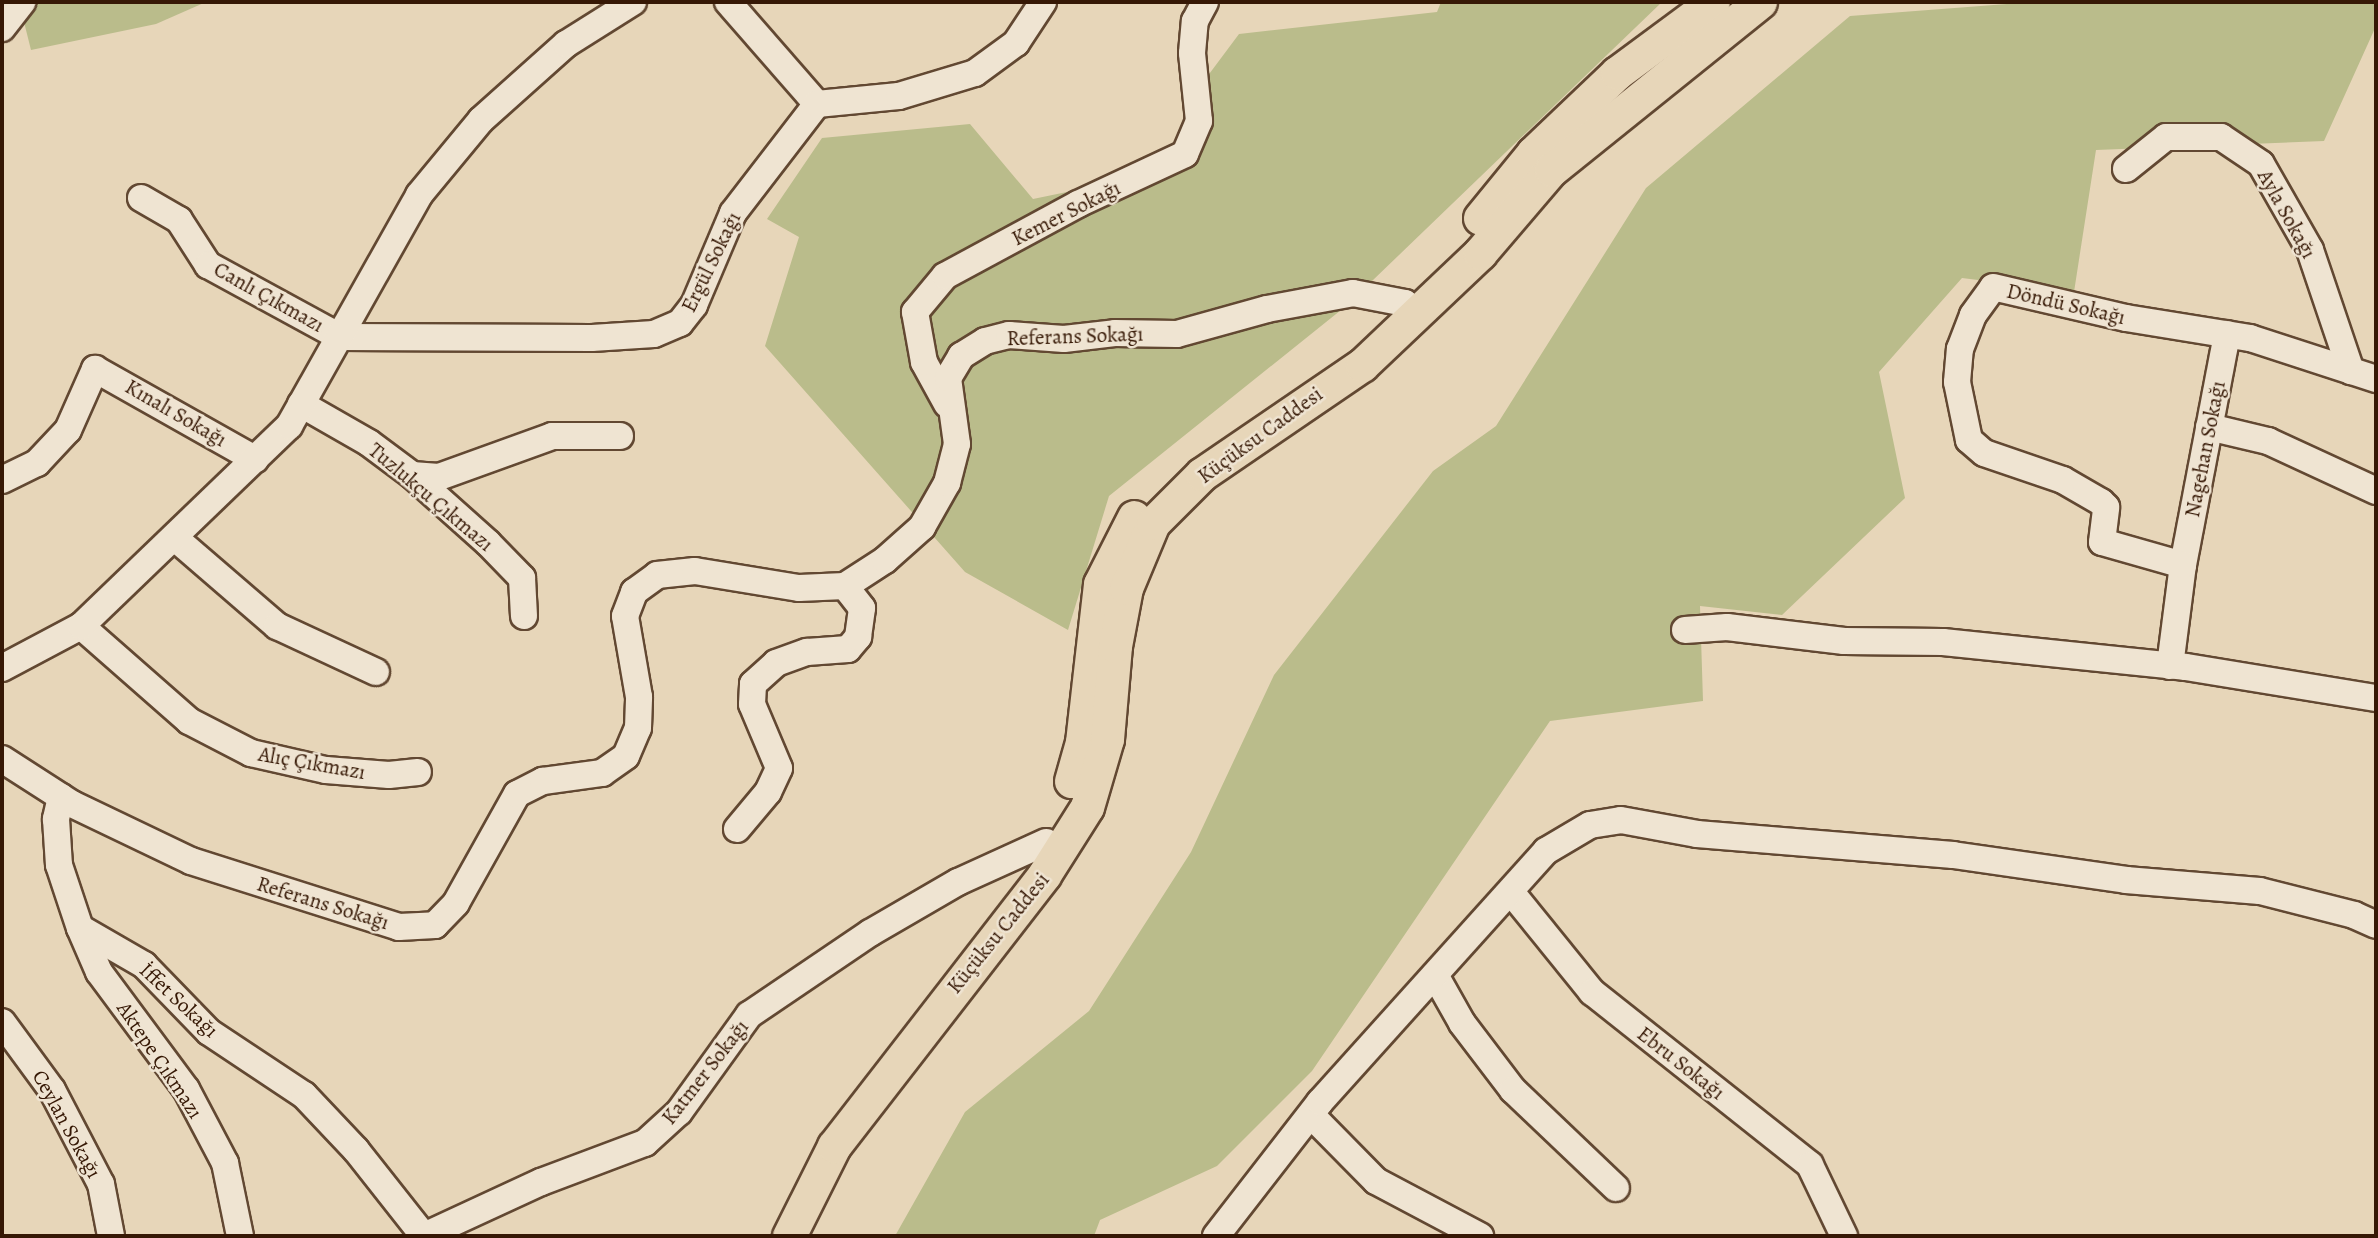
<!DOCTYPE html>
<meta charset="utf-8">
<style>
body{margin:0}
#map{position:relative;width:2378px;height:1238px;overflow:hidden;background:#e7d6b9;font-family:Alegreya,serif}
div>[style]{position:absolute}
.green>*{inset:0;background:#babc8b}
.roads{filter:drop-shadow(2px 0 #624832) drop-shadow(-2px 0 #624832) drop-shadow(0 2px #624832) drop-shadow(0 -2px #624832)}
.minor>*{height:26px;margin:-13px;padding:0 13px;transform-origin:13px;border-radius:13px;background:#efe4d2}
.major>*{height:33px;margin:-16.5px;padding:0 16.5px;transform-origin:16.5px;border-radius:16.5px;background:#e7d6b9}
span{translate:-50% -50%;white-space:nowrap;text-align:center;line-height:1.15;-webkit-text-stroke:5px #efe4d2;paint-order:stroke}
.street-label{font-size:21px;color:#361805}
.frame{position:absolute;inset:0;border:4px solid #361805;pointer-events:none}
</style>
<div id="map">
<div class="green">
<div style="clip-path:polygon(19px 2px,206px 2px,156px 24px,31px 50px)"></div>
<div style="clip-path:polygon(1441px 2px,1662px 2px,1346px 306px,1109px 496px,1068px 630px,965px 572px,765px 346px,799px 237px,767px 219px,822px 138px,970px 124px,1033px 199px,1091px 187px,1180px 149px,1189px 101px,1239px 34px,1437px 12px)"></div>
<div style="clip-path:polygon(2033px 2px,2376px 2px,2376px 26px,2324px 141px,2096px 150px,2074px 292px,1962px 278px,1879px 372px,1905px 498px,1782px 615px,1700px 606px,1703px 701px,1550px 721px,1312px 1071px,1217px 1166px,1100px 1220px,1094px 1236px,895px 1236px,965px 1112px,1089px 1011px,1191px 852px,1274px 675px,1433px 471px,1496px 426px,1646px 188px,1850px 16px)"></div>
</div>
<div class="roads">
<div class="minor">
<div style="left:728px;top:2px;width:135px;rotate:48.9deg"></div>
<div style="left:2px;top:28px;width:33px;rotate:-52deg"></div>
<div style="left:2126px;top:169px;width:51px;rotate:-38.7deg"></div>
<div style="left:2166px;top:137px;width:55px"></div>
<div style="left:2221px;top:137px;width:48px;rotate:34deg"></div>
<div style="left:2261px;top:164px;width:99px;rotate:60.3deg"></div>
<div style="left:2310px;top:250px;width:128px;rotate:71.3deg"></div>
<div style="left:141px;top:198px;width:44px;rotate:30.1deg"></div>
<div style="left:179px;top:220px;width:54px;rotate:57.2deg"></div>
<div style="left:208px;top:265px;width:150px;rotate:28.6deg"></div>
<div style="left:340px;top:337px;width:252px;rotate:0.2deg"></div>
<div style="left:592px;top:338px;width:62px;rotate:-3.7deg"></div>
<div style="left:654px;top:334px;width:28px;rotate:-23deg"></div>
<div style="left:680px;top:323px;width:23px;rotate:-52deg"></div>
<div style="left:694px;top:305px;width:100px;rotate:-67deg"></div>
<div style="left:733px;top:213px;width:138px;rotate:-52.4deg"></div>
<div style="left:817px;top:104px;width:82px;rotate:-5.6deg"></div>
<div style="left:899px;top:96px;width:79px;rotate:-16.8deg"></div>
<div style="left:975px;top:73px;width:51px;rotate:-36.2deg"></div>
<div style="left:1016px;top:43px;width:49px;rotate:-56.6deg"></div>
<div style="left:301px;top:404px;width:78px;rotate:29.8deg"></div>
<div style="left:369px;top:443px;width:54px;rotate:36.7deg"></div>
<div style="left:412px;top:475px;width:102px;rotate:41.8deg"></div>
<div style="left:488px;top:543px;width:49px;rotate:45.8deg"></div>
<div style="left:522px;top:578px;width:38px;rotate:87deg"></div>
<div style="left:947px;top:404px;width:48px;rotate:-118.7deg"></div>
<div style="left:924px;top:362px;width:51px;rotate:-100.2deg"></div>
<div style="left:915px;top:312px;width:47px;rotate:-50.2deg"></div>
<div style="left:945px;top:276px;width:151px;rotate:-28.4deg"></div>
<div style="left:1078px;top:204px;width:118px;rotate:-25deg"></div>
<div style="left:1185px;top:154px;width:36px;rotate:-67deg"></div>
<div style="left:1199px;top:121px;width:68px;rotate:-95.9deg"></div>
<div style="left:1192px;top:53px;width:32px;rotate:-85deg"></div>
<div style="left:1195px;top:21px;width:21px;rotate:-62deg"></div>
<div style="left:2209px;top:427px;width:61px;rotate:13.3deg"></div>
<div style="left:2268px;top:441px;width:119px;rotate:24.8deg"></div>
<div style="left:412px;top:475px;width:27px;rotate:4deg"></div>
<div style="left:439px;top:477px;width:120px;rotate:-19.9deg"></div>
<div style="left:552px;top:436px;width:68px"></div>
<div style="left:2px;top:480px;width:39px;rotate:-26deg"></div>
<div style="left:37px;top:463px;width:45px;rotate:-46.8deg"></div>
<div style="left:68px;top:430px;width:67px;rotate:-66.1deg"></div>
<div style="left:95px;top:369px;width:184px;rotate:29.4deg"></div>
<div style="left:175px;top:538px;width:135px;rotate:40.8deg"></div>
<div style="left:277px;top:626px;width:109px;rotate:24.9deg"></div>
<div style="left:2183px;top:565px;width:235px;rotate:-79.2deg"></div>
<div style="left:81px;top:626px;width:144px;rotate:41.3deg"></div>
<div style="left:189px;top:721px;width:70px;rotate:27.3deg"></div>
<div style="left:251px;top:753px;width:77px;rotate:12.8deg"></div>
<div style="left:326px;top:770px;width:63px;rotate:4.5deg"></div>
<div style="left:389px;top:775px;width:29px;rotate:-6deg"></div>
<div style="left:1685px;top:630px;width:42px;rotate:-4.1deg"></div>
<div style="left:1727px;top:627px;width:118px;rotate:6.8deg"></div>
<div style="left:1844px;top:641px;width:99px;rotate:0.6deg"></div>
<div style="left:1943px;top:642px;width:244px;rotate:5.9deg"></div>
<div style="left:2186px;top:667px;width:193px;rotate:9.3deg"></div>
<div style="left:2170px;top:666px;width:102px;rotate:-82.7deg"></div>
<div style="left:2183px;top:565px;width:84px;rotate:-164.1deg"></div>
<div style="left:2102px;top:542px;width:35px;rotate:-83deg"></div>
<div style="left:2106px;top:507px;width:7px;rotate:-135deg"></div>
<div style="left:2101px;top:502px;width:44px;rotate:-149.9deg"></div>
<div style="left:2063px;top:480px;width:83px;rotate:-161.1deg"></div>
<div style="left:1984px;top:453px;width:20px;rotate:-139deg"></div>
<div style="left:1969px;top:440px;width:59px;rotate:-101.7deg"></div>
<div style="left:1957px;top:382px;width:33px;rotate:-85deg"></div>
<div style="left:1960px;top:349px;width:36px;rotate:-69deg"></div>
<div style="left:1973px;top:315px;width:34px;rotate:-54deg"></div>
<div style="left:1993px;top:287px;width:137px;rotate:13.1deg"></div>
<div style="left:2126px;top:318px;width:126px;rotate:9.2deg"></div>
<div style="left:2250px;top:338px;width:133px;rotate:18deg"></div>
<div style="left:2px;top:668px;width:89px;rotate:-28deg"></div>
<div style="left:81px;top:626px;width:289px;rotate:-43.9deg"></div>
<div style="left:289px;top:426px;width:265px;rotate:-60.6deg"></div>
<div style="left:419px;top:195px;width:97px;rotate:-50.4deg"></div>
<div style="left:481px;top:120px;width:114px;rotate:-41.8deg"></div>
<div style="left:566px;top:44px;width:79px;rotate:-32.1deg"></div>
<div style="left:2px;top:759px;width:83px;rotate:32.7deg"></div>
<div style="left:72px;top:804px;width:132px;rotate:25.6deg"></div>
<div style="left:191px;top:861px;width:218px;rotate:17.6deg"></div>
<div style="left:399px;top:927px;width:36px;rotate:-3deg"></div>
<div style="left:435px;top:925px;width:30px;rotate:-46deg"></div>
<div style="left:456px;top:903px;width:125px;rotate:-60.8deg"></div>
<div style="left:517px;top:794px;width:29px;rotate:-27deg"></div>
<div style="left:543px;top:781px;width:60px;rotate:-7.7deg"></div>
<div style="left:602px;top:773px;width:29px;rotate:-35deg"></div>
<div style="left:626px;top:756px;width:30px;rotate:-67deg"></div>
<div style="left:638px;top:728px;width:31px;rotate:-88deg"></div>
<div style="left:639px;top:697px;width:82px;rotate:-99.8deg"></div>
<div style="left:625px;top:616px;width:26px;rotate:-69deg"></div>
<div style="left:634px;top:592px;width:29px;rotate:-36deg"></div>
<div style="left:657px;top:575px;width:38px;rotate:-6deg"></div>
<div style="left:695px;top:571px;width:105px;rotate:9.3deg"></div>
<div style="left:799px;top:588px;width:46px;rotate:-2.5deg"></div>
<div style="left:845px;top:586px;width:48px;rotate:-33deg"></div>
<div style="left:885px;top:560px;width:50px;rotate:-41.7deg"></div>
<div style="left:922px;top:527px;width:51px;rotate:-60.4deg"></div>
<div style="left:947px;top:483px;width:40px;rotate:-75.6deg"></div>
<div style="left:957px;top:444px;width:67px;rotate:-97.8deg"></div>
<div style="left:948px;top:378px;width:26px;rotate:-59deg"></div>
<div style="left:961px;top:356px;width:28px;rotate:-32deg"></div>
<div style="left:985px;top:341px;width:25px;rotate:-14deg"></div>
<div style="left:1009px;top:335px;width:55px;rotate:4.2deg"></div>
<div style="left:1064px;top:339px;width:51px;rotate:-6.7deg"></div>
<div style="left:1115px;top:333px;width:62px;rotate:0.9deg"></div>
<div style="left:1177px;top:334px;width:93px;rotate:-15.5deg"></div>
<div style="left:1267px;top:309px;width:87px;rotate:-10.5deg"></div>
<div style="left:1353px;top:293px;width:53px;rotate:10.9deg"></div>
<div style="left:1405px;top:303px;width:18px;rotate:49deg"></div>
<div style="left:61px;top:797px;width:23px;rotate:103deg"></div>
<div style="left:56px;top:819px;width:46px;rotate:86.3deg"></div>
<div style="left:59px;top:865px;width:66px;rotate:71.6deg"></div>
<div style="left:80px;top:928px;width:74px;rotate:30deg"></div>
<div style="left:144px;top:965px;width:93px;rotate:45.9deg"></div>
<div style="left:209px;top:1032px;width:114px;rotate:33.6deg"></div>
<div style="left:304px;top:1095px;width:76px;rotate:46.6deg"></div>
<div style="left:356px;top:1150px;width:110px;rotate:51.7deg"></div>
<div style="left:737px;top:829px;width:48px;rotate:-50deg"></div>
<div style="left:768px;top:792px;width:26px;rotate:-65deg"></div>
<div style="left:779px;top:768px;width:69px;rotate:-112.9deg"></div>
<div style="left:752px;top:704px;width:20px;rotate:-87deg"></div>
<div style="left:753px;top:684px;width:31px;rotate:-42deg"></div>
<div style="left:776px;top:663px;width:33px;rotate:-20deg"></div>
<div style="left:807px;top:652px;width:41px;rotate:-4.2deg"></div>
<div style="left:848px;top:649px;width:16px;rotate:-50deg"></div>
<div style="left:858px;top:637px;width:29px;rotate:-82deg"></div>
<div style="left:862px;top:608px;width:28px;rotate:-128deg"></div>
<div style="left:1511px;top:892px;width:129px;rotate:51deg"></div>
<div style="left:1592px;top:992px;width:278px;rotate:38.4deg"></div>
<div style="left:1810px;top:1165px;width:79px;rotate:64.4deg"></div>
<div style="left:80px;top:928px;width:48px;rotate:66.6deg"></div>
<div style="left:99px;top:972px;width:146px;rotate:53.4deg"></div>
<div style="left:186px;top:1089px;width:84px;rotate:62.2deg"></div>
<div style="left:225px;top:1163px;width:75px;rotate:78.4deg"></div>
<div style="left:1435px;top:975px;width:55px;rotate:60.6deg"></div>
<div style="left:1462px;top:1023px;width:84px;rotate:52.7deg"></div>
<div style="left:1513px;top:1090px;width:142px;rotate:43.6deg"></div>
<div style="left:2px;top:1022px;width:84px;rotate:53.7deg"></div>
<div style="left:52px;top:1090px;width:106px;rotate:62.5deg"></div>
<div style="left:101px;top:1184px;width:53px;rotate:79.1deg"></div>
<div style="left:1312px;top:1116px;width:91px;rotate:45.4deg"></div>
<div style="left:1376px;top:1181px;width:118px;rotate:27.9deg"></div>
<div style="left:424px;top:1236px;width:129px;rotate:-24.8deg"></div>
<div style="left:541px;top:1182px;width:111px;rotate:-20.6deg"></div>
<div style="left:645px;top:1143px;width:46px;rotate:-42.4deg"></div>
<div style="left:679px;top:1112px;width:120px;rotate:-54.2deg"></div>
<div style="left:749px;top:1015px;width:146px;rotate:-34.1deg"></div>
<div style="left:870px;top:933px;width:102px;rotate:-30.1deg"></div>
<div style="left:958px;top:882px;width:97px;rotate:-24.4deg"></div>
<div style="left:1216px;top:1236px;width:170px;rotate:-52.2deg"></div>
<div style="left:1320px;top:1102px;width:338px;rotate:-48deg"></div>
<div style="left:1546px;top:851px;width:51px;rotate:-30.6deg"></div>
<div style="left:1590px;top:825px;width:31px;rotate:-9deg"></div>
<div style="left:1621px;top:820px;width:77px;rotate:10.4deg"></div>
<div style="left:1697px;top:834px;width:257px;rotate:4.7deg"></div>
<div style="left:1953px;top:855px;width:175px;rotate:8.2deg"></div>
<div style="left:2126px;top:880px;width:134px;rotate:4.7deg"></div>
<div style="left:2260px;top:891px;width:97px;rotate:14.3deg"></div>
<div style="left:2354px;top:915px;width:24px;rotate:24deg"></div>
</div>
<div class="major">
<div style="left:1480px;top:218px;width:84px;rotate:-50.8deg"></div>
<div style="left:1533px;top:153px;width:116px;rotate:-43.6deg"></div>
<div style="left:1617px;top:73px;width:119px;rotate:-36.5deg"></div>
<div style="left:1071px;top:781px;width:41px;rotate:-74.2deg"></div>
<div style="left:1082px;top:742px;width:159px;rotate:-83.5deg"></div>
<div style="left:1100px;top:584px;width:75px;rotate:-63.1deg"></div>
<div style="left:789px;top:1236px;width:101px;rotate:-63.4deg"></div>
<div style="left:834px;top:1146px;width:343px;rotate:-52.2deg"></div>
<div style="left:1044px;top:875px;width:80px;rotate:-57.7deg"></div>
<div style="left:1087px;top:807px;width:71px;rotate:-73.6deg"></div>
<div style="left:1107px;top:739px;width:93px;rotate:-85.1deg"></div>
<div style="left:1115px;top:646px;width:59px;rotate:-79.3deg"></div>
<div style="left:1126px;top:588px;width:70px;rotate:-67.4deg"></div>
<div style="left:1153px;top:523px;width:69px;rotate:-45deg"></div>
<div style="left:1202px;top:474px;width:194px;rotate:-34.3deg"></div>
<div style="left:1362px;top:365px;width:163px;rotate:-43.5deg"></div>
<div style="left:1480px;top:253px;width:109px;rotate:-49.5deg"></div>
<div style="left:1551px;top:170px;width:268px;rotate:-38.8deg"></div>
</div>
</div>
<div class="street-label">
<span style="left:1066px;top:213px;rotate:-27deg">Kemer Sokağı</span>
<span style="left:2287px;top:214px;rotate:61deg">Ayla Sokağı</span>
<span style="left:711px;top:262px;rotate:-64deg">Ergül Sokağı</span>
<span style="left:269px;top:297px;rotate:29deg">Canlı Çıkmazı</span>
<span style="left:2066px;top:304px;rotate:13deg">Döndü Sokağı</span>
<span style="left:1075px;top:336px;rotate:-2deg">Referans Sokağı</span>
<span style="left:176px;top:413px;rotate:30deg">Kınalı Sokağı</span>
<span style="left:1260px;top:435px;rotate:-36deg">Küçüksu Caddesi</span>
<span style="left:2205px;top:449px;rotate:-79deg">Nagehan Sokağı</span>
<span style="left:431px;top:497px;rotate:40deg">Tuzlukçu Çıkmazı</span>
<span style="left:312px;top:763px;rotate:10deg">Alıç Çıkmazı</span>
<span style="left:323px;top:903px;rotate:17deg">Referans Sokağı</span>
<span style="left:998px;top:933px;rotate:-51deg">Küçüksu Caddesi</span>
<span style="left:179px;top:1000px;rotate:43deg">İffet Sokağı</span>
<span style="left:160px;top:1060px;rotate:56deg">Aktepe Çıkmazı</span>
<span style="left:1681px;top:1063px;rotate:38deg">Ebru Sokağı</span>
<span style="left:705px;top:1072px;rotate:-52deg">Katmer Sokağı</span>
<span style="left:67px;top:1124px;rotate:61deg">Ceylan Sokağı</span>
</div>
<div class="frame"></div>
</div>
